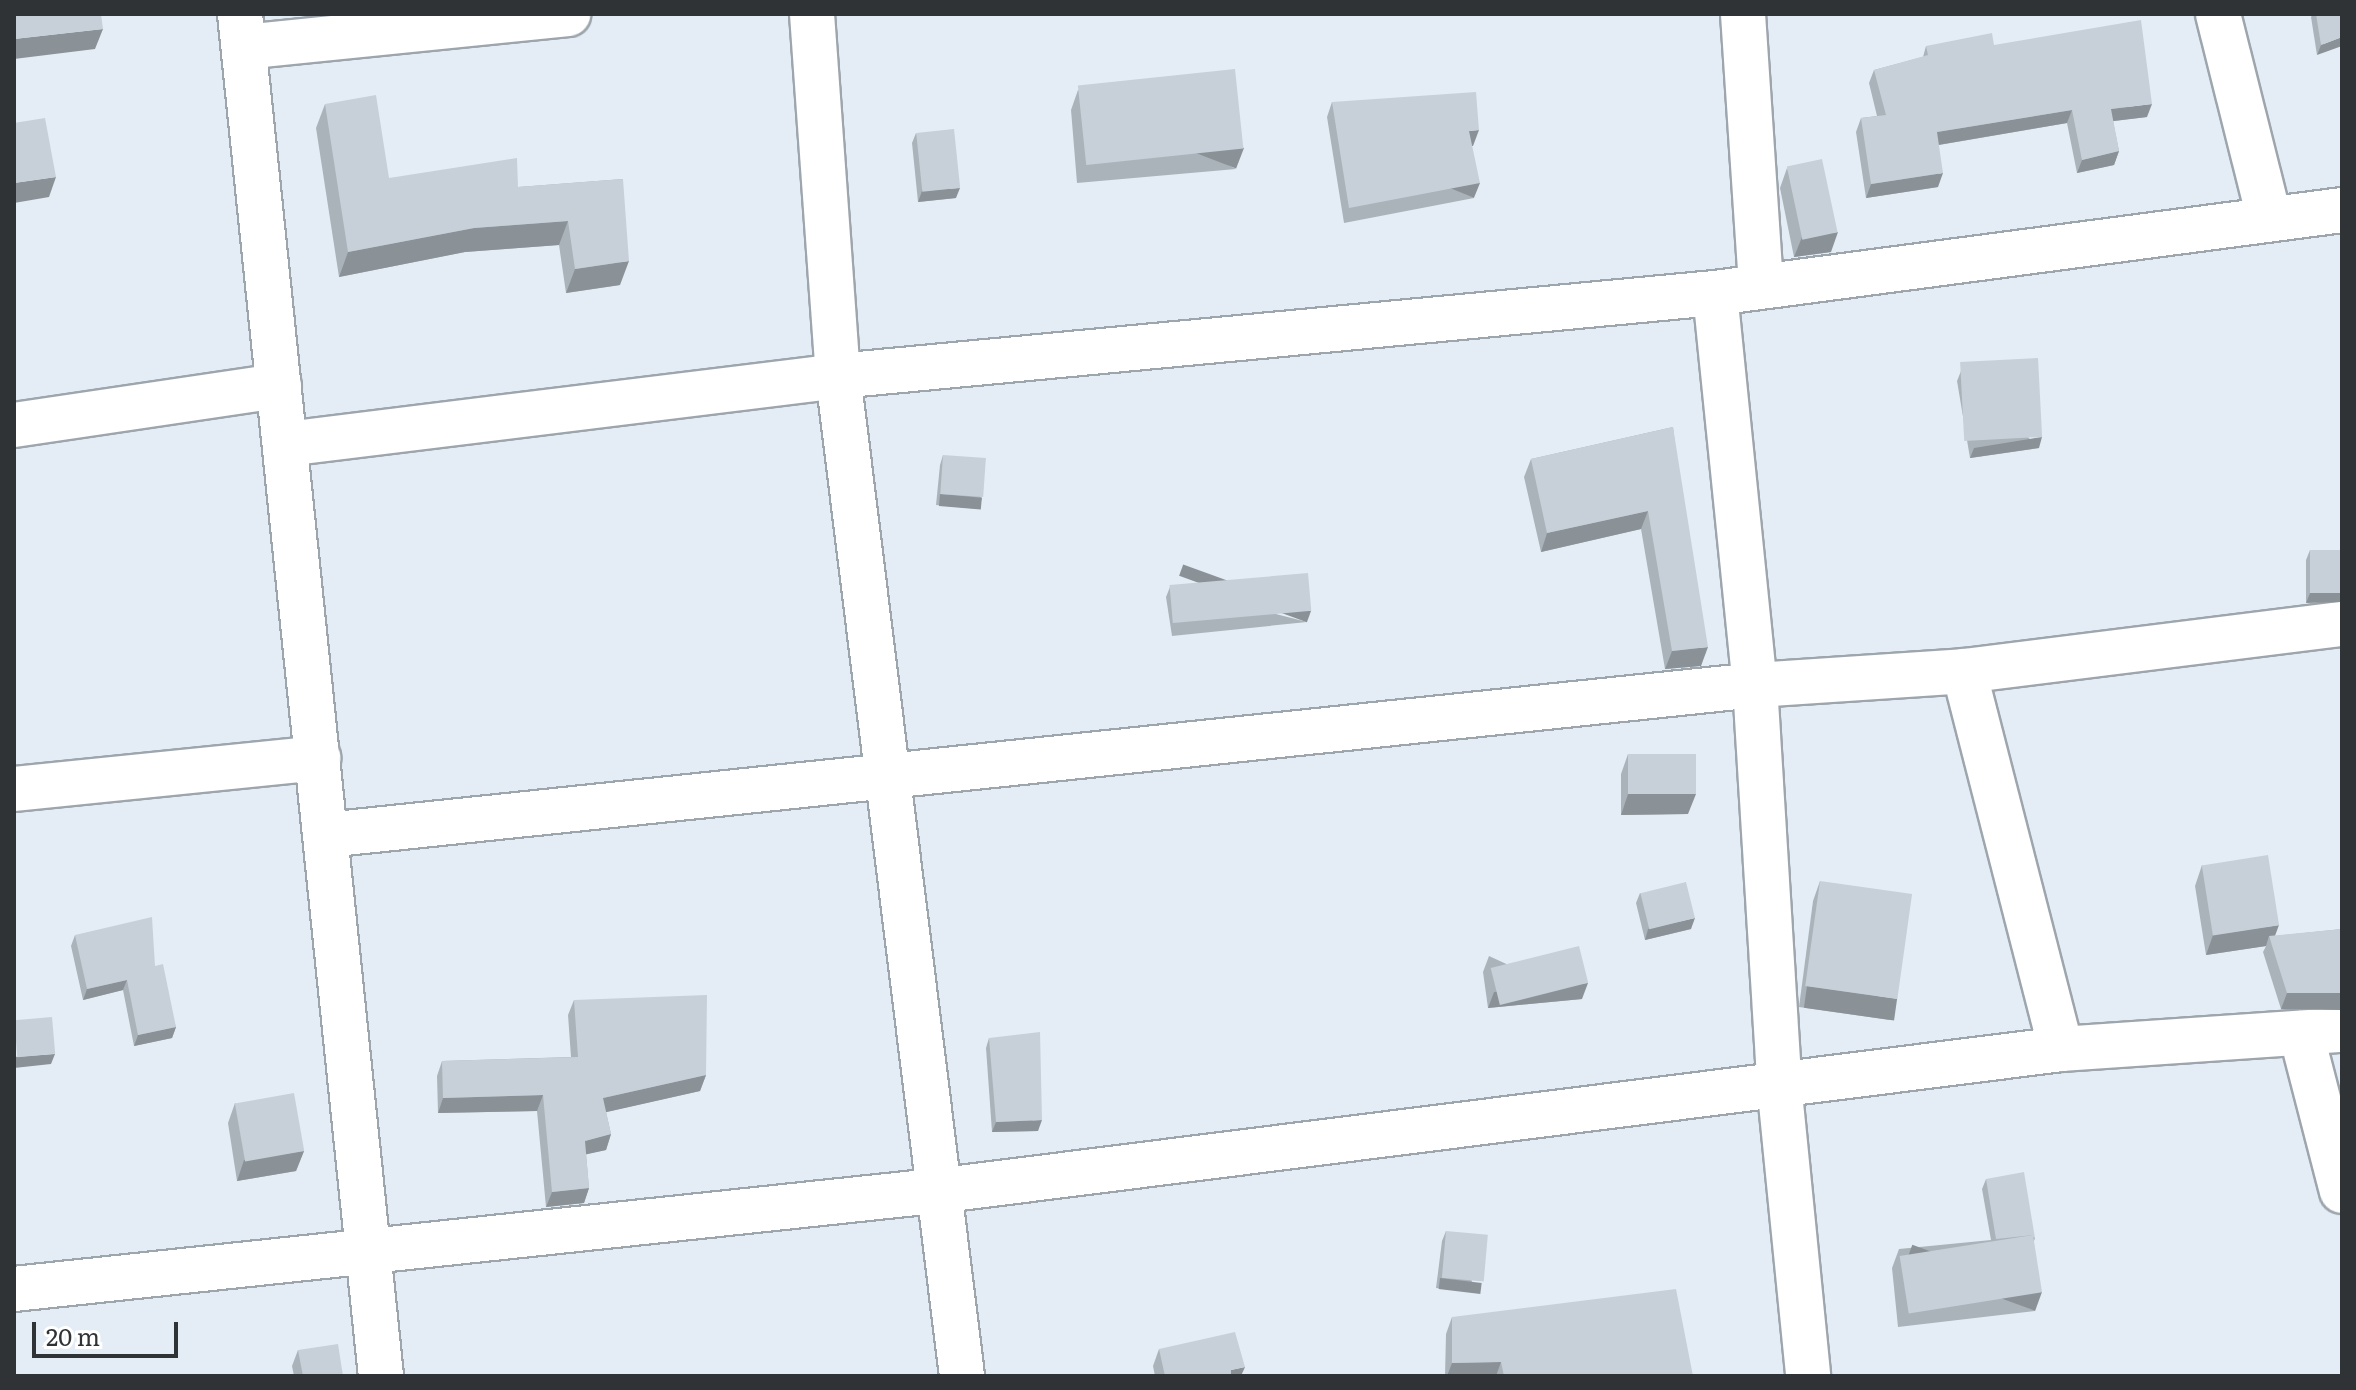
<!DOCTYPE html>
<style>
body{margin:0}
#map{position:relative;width:2356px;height:1390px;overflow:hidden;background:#e4edf5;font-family:Literata,serif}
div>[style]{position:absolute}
.roads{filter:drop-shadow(2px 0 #9da5ad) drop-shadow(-2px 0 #9da5ad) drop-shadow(0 2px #9da5ad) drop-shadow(0 -2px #9da5ad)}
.street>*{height:44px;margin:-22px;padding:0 22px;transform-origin:22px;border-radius:22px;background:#fff}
.wall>*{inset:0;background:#abb3ba}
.shaded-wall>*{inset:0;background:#8b9297;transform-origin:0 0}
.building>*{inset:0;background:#c7d0d8;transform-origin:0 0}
span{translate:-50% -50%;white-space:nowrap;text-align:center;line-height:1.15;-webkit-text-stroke:8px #fff;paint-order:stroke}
.frame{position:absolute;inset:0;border:16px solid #303336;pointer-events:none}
.scale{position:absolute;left:32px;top:1322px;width:146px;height:36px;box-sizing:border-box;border:4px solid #303336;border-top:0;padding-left:10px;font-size:24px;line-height:28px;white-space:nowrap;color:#303336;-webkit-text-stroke:6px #fff;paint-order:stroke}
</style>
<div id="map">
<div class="roads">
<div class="street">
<div style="left:240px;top:14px;width:1369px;rotate:84.09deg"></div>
<div style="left:812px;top:14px;width:363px;rotate:85.9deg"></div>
<div style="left:838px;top:376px;width:1008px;rotate:82.93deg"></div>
<div style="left:1743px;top:14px;width:273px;rotate:86.2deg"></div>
<div style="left:2218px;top:14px;width:209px;rotate:75.9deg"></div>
<div style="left:244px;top:47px;width:326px;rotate:-5.8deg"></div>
<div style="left:1715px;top:293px;width:394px;rotate:84.2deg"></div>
<div style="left:1755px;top:685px;width:399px;rotate:86.5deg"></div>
<div style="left:1779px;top:1083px;width:294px;rotate:84.3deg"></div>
<div style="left:14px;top:425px;width:268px;rotate:-8.4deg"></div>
<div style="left:286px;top:444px;width:556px;rotate:-7.02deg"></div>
<div style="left:838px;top:376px;width:881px;rotate:-5.41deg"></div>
<div style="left:1715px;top:293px;width:632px;rotate:-7.54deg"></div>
<div style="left:1964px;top:671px;width:390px;rotate:75.6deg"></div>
<div style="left:14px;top:789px;width:306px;rotate:-5.8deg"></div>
<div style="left:326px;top:835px;width:1437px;rotate:-5.99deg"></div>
<div style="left:1755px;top:685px;width:209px;rotate:-3.8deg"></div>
<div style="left:1964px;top:671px;width:381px;rotate:-7.1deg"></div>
<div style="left:2301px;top:1033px;width:163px;rotate:75.5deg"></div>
<div style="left:14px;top:1289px;width:935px;rotate:-6.08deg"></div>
<div style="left:944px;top:1190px;width:1126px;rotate:-7.19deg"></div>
<div style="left:2061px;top:1049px;width:282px;rotate:-3.9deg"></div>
</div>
</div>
<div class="wall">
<div style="clip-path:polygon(2313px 14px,2342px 14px,2317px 55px,2311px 17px)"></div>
<div style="clip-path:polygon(1994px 45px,2147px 117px,2113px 121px,2119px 151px,2114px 165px,2077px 173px,2067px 123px,1939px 145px,1938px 187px,1866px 198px,1856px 132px,1861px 118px,1877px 116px,1869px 83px,1874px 70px,1923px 57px,1926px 46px)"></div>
<div style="clip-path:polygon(1078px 90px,1236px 169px,1077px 183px,1071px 110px)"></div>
<div style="clip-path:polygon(1332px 102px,1473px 146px,1472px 146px,1474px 198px,1344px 223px,1327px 117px)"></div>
<div style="clip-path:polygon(325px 104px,389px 178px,518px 187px,623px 179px,620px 285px,566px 293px,559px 245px,465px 252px,339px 277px,316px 128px)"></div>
<div style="clip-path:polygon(916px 133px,956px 198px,918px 202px,912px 143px)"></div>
<div style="clip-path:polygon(1787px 168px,1831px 252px,1794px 257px,1780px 188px)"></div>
<div style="clip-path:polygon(1961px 371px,2039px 448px,1970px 458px,1957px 381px)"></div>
<div style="clip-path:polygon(1673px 427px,1701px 666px,1665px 669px,1641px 529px,1541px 552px,1524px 477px,1531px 459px)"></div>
<div style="clip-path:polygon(943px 455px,982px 498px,979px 509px,936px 505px,940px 465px)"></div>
<div style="clip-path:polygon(2310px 550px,2342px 550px,2306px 603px,2306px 560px)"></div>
<div style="clip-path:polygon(1170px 587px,1307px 622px,1172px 636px,1166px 597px)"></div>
<div style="clip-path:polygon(1628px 754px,1688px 814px,1621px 815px,1621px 774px)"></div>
<div style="clip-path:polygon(2202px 865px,2275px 936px,2342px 929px,2342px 1010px,2281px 1009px,2263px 952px,2266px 946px,2206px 955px,2195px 886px)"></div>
<div style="clip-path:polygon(1820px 881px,1890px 1020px,1799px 1007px,1813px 901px)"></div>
<div style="clip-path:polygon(1640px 893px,1691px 929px,1645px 940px,1636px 903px)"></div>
<div style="clip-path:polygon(75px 935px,155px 966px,176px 1027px,172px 1038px,134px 1046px,123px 990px,83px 1000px,71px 946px)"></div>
<div style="clip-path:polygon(1489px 956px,1582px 999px,1488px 1008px,1483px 972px)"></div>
<div style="clip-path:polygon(574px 1000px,706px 1075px,700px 1091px,606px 1112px,611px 1134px,606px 1150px,586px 1154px,589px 1188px,584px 1203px,546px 1207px,537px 1111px,438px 1113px,437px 1076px,442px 1061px,571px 1057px,568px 1015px)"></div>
<div style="clip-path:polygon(989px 1038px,1038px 1131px,992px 1132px,986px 1048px)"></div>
<div style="clip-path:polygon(235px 1103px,304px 1151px,296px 1171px,237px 1181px,228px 1123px)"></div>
<div style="clip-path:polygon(1986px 1179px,2035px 1238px,2034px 1241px,2035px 1311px,1898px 1327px,1892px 1268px,1899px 1249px,1991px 1240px,1982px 1189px)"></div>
<div style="clip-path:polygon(1446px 1231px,1478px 1293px,1436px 1288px,1442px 1241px)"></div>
<div style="clip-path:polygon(1452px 1317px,1693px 1376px,1445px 1376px,1446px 1334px)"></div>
<div style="clip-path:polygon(1159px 1349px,1241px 1376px,1155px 1376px,1153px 1366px)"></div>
<div style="clip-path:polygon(298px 1350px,343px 1376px,294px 1376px,292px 1366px)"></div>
</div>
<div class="shaded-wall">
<div style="clip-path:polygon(103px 29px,95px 49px,14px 59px,14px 39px)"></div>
<div style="clip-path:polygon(2342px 37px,2342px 46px,2317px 55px,2321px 45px)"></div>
<div style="clip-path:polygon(2152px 104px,2147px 117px,2106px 122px,2111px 109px)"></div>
<div style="clip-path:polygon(2072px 110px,2067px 123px,1932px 146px,1937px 132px)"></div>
<div style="clip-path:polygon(1479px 130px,1473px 146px,1464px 146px,1469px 131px)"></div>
<div style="left:1244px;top:148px;width:22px;height:161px;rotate:111deg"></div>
<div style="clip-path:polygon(2119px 151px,2114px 165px,2077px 173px,2082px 160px)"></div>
<div style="clip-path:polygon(1943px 173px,1938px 187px,1866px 198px,1871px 184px)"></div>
<div style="clip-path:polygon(56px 177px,49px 197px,14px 203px,14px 183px)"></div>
<div style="left:1480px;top:183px;width:16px;height:133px;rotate:112deg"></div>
<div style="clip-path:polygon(960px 188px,956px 198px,918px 202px,922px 191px)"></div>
<div style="clip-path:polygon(568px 221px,559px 245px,465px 252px,339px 277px,348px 252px,474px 228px)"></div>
<div style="clip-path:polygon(1838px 232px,1831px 252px,1794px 257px,1802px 237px)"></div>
<div style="clip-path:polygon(629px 261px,620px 285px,566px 293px,575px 269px)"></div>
<div style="clip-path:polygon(2042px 437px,2039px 448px,1970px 458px,1974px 448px)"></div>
<div style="left:940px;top:494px;width:42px;height:12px;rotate:5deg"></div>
<div style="clip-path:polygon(1648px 511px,1641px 529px,1541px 552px,1547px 533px)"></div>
<div style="clip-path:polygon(2342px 591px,2342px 602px,2306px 603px,2310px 593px)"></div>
<div style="left:1311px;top:611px;width:12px;height:136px;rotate:110deg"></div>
<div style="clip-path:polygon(1708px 647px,1701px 666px,1665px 669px,1672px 651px)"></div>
<div style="clip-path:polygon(1628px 794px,1696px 794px,1688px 814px,1621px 815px)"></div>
<div style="clip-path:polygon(1695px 918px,1691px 929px,1645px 940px,1648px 929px)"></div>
<div style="clip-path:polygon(2279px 925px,2272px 944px,2269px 936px,2266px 946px,2206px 955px,2213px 935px)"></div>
<div style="clip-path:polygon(127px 980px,123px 990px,83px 1000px,87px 989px)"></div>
<div style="clip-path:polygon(1588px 983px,1582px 999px,1488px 1008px,1494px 992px)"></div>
<div style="left:1807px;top:986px;width:91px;height:22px;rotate:8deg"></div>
<div style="clip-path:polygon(2287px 993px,2342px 993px,2342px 1010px,2281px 1009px)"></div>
<div style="clip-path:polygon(176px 1027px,172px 1038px,134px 1046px,138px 1035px)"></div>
<div style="clip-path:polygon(55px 1054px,51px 1064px,14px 1068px,14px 1057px)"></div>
<div style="clip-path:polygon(706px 1075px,700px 1091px,598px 1114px,603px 1098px)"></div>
<div style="clip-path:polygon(543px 1095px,537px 1111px,438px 1113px,443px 1098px)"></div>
<div style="clip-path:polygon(1042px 1120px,1038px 1131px,992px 1132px,996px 1122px)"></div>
<div style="clip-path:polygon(611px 1134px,606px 1150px,579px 1156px,585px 1141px)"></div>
<div style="clip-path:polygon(304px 1151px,296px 1171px,237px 1181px,244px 1160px)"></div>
<div style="clip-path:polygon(589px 1188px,584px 1203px,546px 1207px,552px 1192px)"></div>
<div style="left:1440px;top:1278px;width:42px;height:11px;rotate:7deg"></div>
<div style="left:2042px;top:1292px;width:20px;height:138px;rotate:110deg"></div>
<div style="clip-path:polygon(1501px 1362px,1496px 1376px,1447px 1376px,1452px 1363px)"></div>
<div style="clip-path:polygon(1245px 1367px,1241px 1376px,1228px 1376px,1231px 1370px)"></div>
</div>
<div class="building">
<div style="clip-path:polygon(14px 14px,101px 14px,103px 29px,14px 39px)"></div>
<div style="clip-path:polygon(2316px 14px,2342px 14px,2342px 37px,2321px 45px)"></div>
<div style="clip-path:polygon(2141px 20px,2152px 104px,2111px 109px,2119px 151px,2082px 160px,2072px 110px,1937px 132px,1943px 173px,1871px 184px,1861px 118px,1886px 115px,1874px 70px,1928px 55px,1926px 46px,1992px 33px,1994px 45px)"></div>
<div style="left:1235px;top:69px;width:80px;height:158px;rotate:84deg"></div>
<div style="clip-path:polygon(1476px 92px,1479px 130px,1469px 131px,1480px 183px,1349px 208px,1332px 102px)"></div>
<div style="clip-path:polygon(376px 95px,389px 178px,517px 158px,518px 187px,623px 179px,629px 261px,575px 269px,568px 221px,474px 228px,348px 252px,325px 104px)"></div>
<div style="clip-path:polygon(45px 118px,56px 177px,14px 183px,14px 123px)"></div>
<div style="left:954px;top:129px;width:59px;height:38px;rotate:84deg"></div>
<div style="left:1822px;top:159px;width:75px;height:36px;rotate:78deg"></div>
<div style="left:2038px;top:358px;width:79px;height:78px;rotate:87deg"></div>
<div style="clip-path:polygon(1673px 427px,1708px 647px,1672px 651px,1648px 511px,1547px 533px,1531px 459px)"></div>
<div style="left:943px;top:455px;width:43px;height:39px;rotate:4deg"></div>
<div style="left:2310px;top:550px;width:32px;height:43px"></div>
<div style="left:1308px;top:573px;width:38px;height:139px;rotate:85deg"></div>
<div style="left:1628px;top:754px;width:68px;height:40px"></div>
<div style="left:2268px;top:855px;width:71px;height:67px;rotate:81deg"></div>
<div style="left:1820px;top:881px;width:93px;height:106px;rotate:8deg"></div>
<div style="left:1686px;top:882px;width:37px;height:47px;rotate:76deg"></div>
<div style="clip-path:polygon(152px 917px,155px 966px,163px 964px,176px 1027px,138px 1035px,127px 980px,87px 989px,75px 935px)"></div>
<div style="clip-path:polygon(2342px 929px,2342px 993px,2287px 993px,2269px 936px)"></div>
<div style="left:1579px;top:946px;width:38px;height:91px;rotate:76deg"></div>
<div style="clip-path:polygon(707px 995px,706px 1075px,603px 1098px,611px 1134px,585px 1141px,589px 1188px,552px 1192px,543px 1095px,443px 1098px,442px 1061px,578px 1057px,574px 1000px)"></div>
<div style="left:52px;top:1017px;width:37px;height:38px;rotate:85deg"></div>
<div style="clip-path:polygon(1040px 1032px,1042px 1120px,996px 1122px,989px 1038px)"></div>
<div style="left:294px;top:1093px;width:59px;height:60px;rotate:80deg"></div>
<div style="clip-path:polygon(2024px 1172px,2035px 1238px,2034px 1238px,2033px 1235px,1996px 1239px,1986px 1179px)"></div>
<div style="left:1446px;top:1231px;width:42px;height:47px;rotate:5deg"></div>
<div style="left:2033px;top:1235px;width:58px;height:135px;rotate:81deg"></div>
<div style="clip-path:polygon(1676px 1289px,1693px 1376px,1504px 1376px,1501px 1362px,1452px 1363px,1452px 1317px)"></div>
<div style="clip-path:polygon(1235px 1332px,1245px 1367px,1231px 1370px,1231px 1376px,1165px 1376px,1159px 1349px)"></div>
<div style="clip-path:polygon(338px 1344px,343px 1376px,303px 1376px,298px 1350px)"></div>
</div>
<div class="frame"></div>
<div class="scale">20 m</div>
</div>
